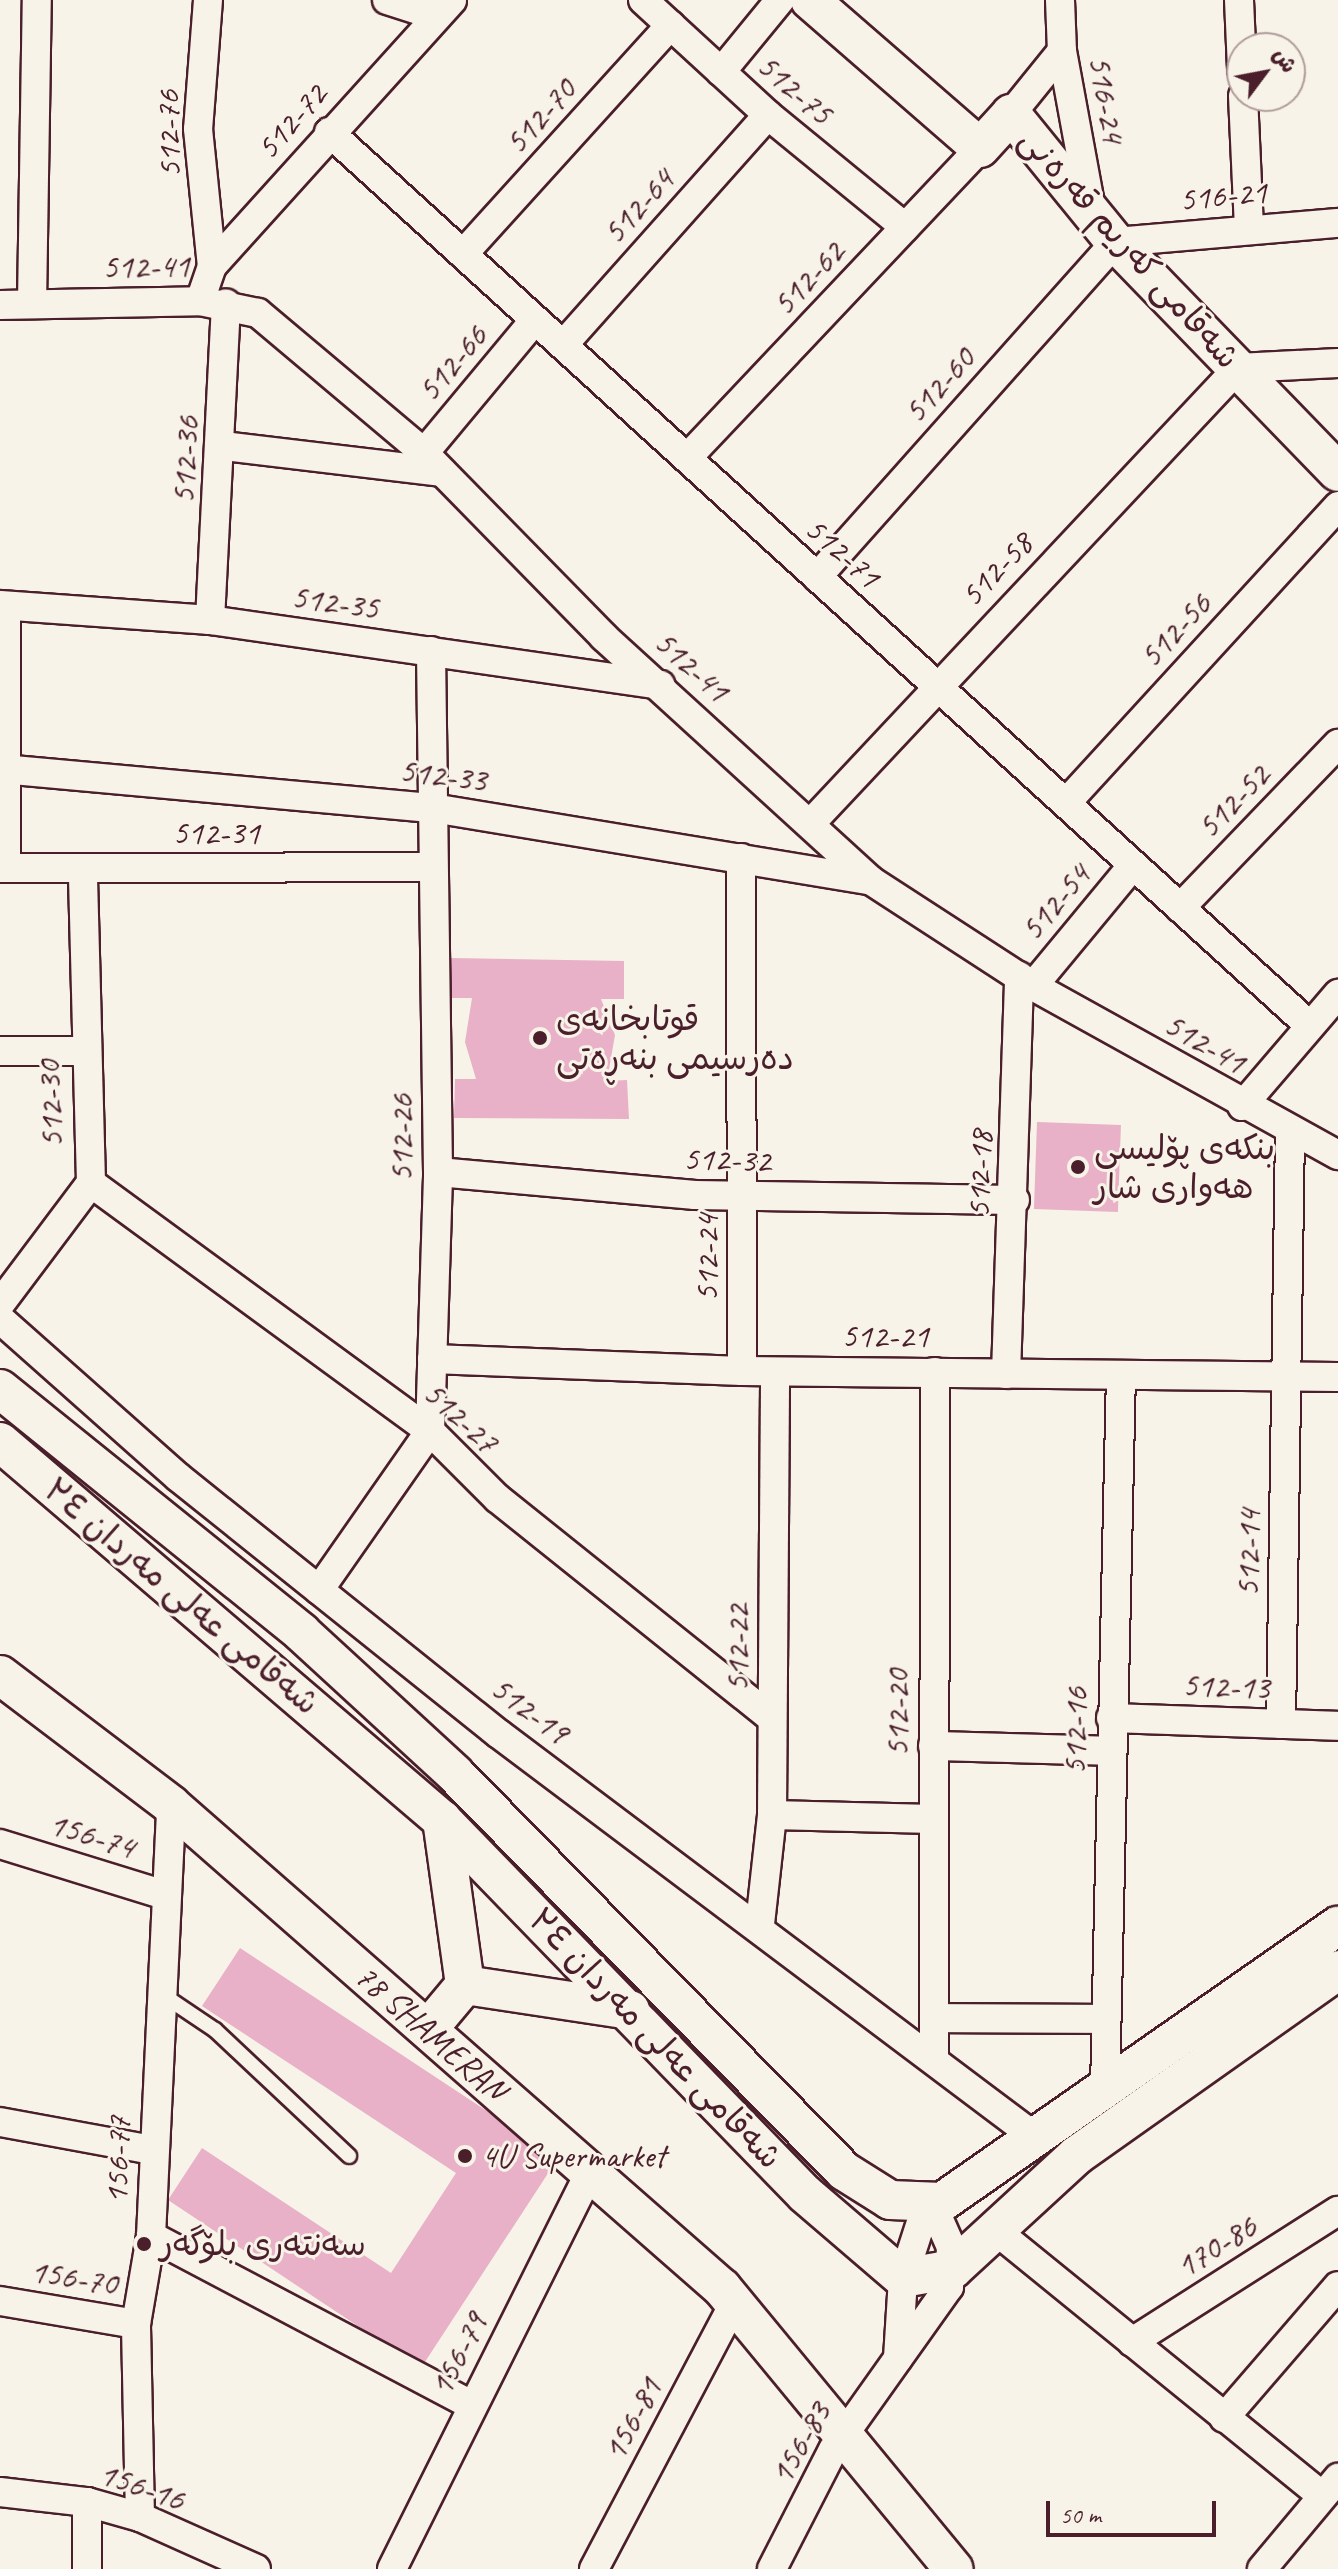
<!DOCTYPE html>
<meta charset="utf-8">
<style>
body{margin:0}
#map{position:relative;width:1338px;height:2569px;overflow:hidden;background:#f7f3e8;font-family:Caveat,"Playpen Sans Arabic",sans-serif}
div>[style]{position:absolute}
.building>*{inset:0;background:#e8b1c7;transform-origin:0 0}
.roads{filter:drop-shadow(2px 0 #4a1f2b) drop-shadow(-2px 0 #4a1f2b) drop-shadow(0 2px #4a1f2b) drop-shadow(0 -2px #4a1f2b)}
.lane>*{height:14px;margin:-7px;padding:0 7px;transform-origin:7px;border-radius:7px;background:#f7f3e8}
.street>*{height:28px;margin:-14px;padding:0 14px;transform-origin:14px;border-radius:14px;background:#f7f3e8}
.secondary>*{height:38px;margin:-19px;padding:0 19px;transform-origin:19px;border-radius:19px;background:#f7f3e8}
.dots>*{width:22px;height:22px;translate:-50% -50%;box-sizing:border-box;border:4px solid #f7f3e8;border-radius:50%}
span{translate:-50% -50%;white-space:nowrap;text-align:center;line-height:1.15;-webkit-text-stroke:6px #f7f3e8;paint-order:stroke}
.street-label{font-size:34px;color:#4a1f2b}
.poi-label{font-size:34px;color:#4a1f2b}
.left{translate:0 -50%;text-align:left}
.north{position:absolute;left:1226px;top:32px;width:80px;height:80px;box-sizing:border-box;background:#f7f3e8;border:2px solid #b29e9c;border-radius:50%;rotate:58deg;font-size:22px;font-weight:700;line-height:32px;text-align:center;color:#4a1f2b}
.north::after{content:'';display:block;margin:auto;width:28px;height:36px;background:#4a1f2b;clip-path:polygon(50% 0,100% 100%,50% 72%,0 100%)}
.scale{position:absolute;left:1046px;top:2501px;width:170px;height:36px;box-sizing:border-box;border:4px solid #4a1f2b;border-top:0;padding-left:10px;font-size:24px;line-height:28px;white-space:nowrap;color:#4a1f2b;-webkit-text-stroke:6px #f7f3e8;paint-order:stroke}
</style>
<div id="map">
<div class="building">
<div style="clip-path:polygon(451px 958px,624px 961px,624px 999px,601px 999px,615px 1035px,607px 1081px,627px 1080px,629px 1119px,454px 1118px,455px 1079px,476px 1079px,465px 1042px,472px 998px,451px 998px)"></div>
<div style="left:1037px;top:1122px;width:84px;height:87px;rotate:2deg"></div>
<div style="clip-path:polygon(240px 1948px,558px 2158px,421px 2368px,168px 2200px,202px 2148px,391px 2273px,456px 2173px,202px 2006px)"></div>
</div>
<div class="roads">
<div class="lane">
<div style="left:160px;top:1993px;width:66px;rotate:33.9deg"></div>
<div style="left:215px;top:2030px;width:184px;rotate:43.2deg"></div>
</div>
<div class="street">
<div style="left:208px;top:0;width:129px;rotate:94.4deg"></div>
<div style="left:198px;top:129px;width:138px;rotate:84.2deg"></div>
<div style="left:387px;top:0;width:52px;rotate:17.7deg"></div>
<div style="left:643px;top:0;width:170px;rotate:42.6deg"></div>
<div style="left:768px;top:115px;width:177px;rotate:39.3deg"></div>
<div style="left:1060px;top:0;width:51px;rotate:87.8deg"></div>
<div style="left:1062px;top:51px;width:161px;rotate:79.6deg"></div>
<div style="left:1239px;top:0;width:70px;rotate:87.5deg"></div>
<div style="left:721px;top:72px;width:93px;rotate:-50.7deg"></div>
<div style="left:1243px;top:96px;width:132px;rotate:87.4deg"></div>
<div style="left:1011px;top:114px;width:81px;rotate:-51deg"></div>
<div style="left:329px;top:132px;width:1326px;rotate:42.34deg"></div>
<div style="left:463px;top:254px;width:309px;rotate:-47.8deg"></div>
<div style="left:200px;top:301px;width:37px;rotate:-71deg"></div>
<div style="left:212px;top:266px;width:358px;rotate:-47.9deg"></div>
<div style="left:32px;top:304px;width:304px;rotate:-89.1deg"></div>
<div style="left:0;top:305px;width:200px;rotate:-1.1deg"></div>
<div style="left:200px;top:301px;width:59px;rotate:11.7deg"></div>
<div style="left:258px;top:313px;width:217px;rotate:40.1deg"></div>
<div style="left:424px;top:453px;width:257px;rotate:45.6deg"></div>
<div style="left:604px;top:637px;width:360px;rotate:42.4deg"></div>
<div style="left:870px;top:880px;width:194px;rotate:33deg"></div>
<div style="left:1033px;top:986px;width:349px;rotate:29deg"></div>
<div style="left:563px;top:345px;width:308px;rotate:-48.3deg"></div>
<div style="left:224px;top:446px;width:219px;rotate:6.8deg"></div>
<div style="left:424px;top:453px;width:173px;rotate:-50.2deg"></div>
<div style="left:687px;top:458px;width:427px;rotate:-46.6deg"></div>
<div style="left:817px;top:577px;width:448px;rotate:-48.3deg"></div>
<div style="left:1115px;top:242px;width:224px;rotate:-4.9deg"></div>
<div style="left:0;top:605px;width:211px;rotate:4.1deg"></div>
<div style="left:210px;top:620px;width:455px;rotate:8.2deg"></div>
<div style="left:210px;top:620px;width:317px;rotate:-87.1deg"></div>
<div style="left:2px;top:769px;width:433px;rotate:5.2deg"></div>
<div style="left:433px;top:808px;width:443px;rotate:9.4deg"></div>
<div style="left:1066px;top:803px;width:403px;rotate:-47.5deg"></div>
<div style="left:810px;top:824px;width:625px;rotate:-46.81deg"></div>
<div style="left:1238px;top:368px;width:100px;rotate:-2.9deg"></div>
<div style="left:741px;top:858px;width:513px;rotate:89.89deg"></div>
<div style="left:0;top:868px;width:432px;rotate:-0.1deg"></div>
<div style="left:6px;top:868px;width:259px;rotate:-90deg"></div>
<div style="left:1180px;top:908px;width:228px;rotate:-46.1deg"></div>
<div style="left:1033px;top:986px;width:157px;rotate:-50.4deg"></div>
<div style="left:0;top:1051px;width:84px"></div>
<div style="left:1242px;top:1106px;width:148px;rotate:-49.4deg"></div>
<div style="left:438px;top:1172px;width:258px;rotate:5.1deg"></div>
<div style="left:695px;top:1195px;width:320px;rotate:0.9deg"></div>
<div style="left:91px;top:1183px;width:420px;rotate:36.2deg"></div>
<div style="left:430px;top:1431px;width:95px;rotate:45deg"></div>
<div style="left:497px;top:1498px;width:352px;rotate:38.7deg"></div>
<div style="left:0;top:1304px;width:151px;rotate:-53.1deg"></div>
<div style="left:91px;top:1183px;width:314px;rotate:-91.5deg"></div>
<div style="left:0;top:1319px;width:238px;rotate:41.6deg"></div>
<div style="left:178px;top:1477px;width:411px;rotate:38.7deg"></div>
<div style="left:499px;top:1734px;width:671px;rotate:36.94deg"></div>
<div style="left:432px;top:1359px;width:310px;rotate:2.2deg"></div>
<div style="left:742px;top:1371px;width:596px;rotate:0.58deg"></div>
<div style="left:1006px;top:1374px;width:398px;rotate:-88.1deg"></div>
<div style="left:319px;top:1590px;width:194px;rotate:-55.1deg"></div>
<div style="left:430px;top:1431px;width:259px;rotate:-88.2deg"></div>
<div style="left:438px;top:1172px;width:521px;rotate:-90.77deg"></div>
<div style="left:1111px;top:1718px;width:227px;rotate:2deg"></div>
<div style="left:1281px;top:1724px;width:592px;rotate:-89.13deg"></div>
<div style="left:933px;top:1746px;width:178px;rotate:1.6deg"></div>
<div style="left:772px;top:1815px;width:161px;rotate:1.4deg"></div>
<div style="left:0;top:1844px;width:170px;rotate:17.2deg"></div>
<div style="left:760px;top:1924px;width:110px;rotate:-83.7deg"></div>
<div style="left:772px;top:1815px;width:443px;rotate:-89.6deg"></div>
<div style="left:934px;top:2018px;width:169px;rotate:0.3deg"></div>
<div style="left:934px;top:2054px;width:682px;rotate:-89.92deg"></div>
<div style="left:1105px;top:2089px;width:714px;rotate:-88.72deg"></div>
<div style="left:0;top:2122px;width:156px;rotate:10.4deg"></div>
<div style="left:995px;top:2230px;width:420px;rotate:39.1deg"></div>
<div style="left:151px;top:2236px;width:363px;rotate:27.8deg"></div>
<div style="left:0;top:2301px;width:138px;rotate:9.6deg"></div>
<div style="left:1132px;top:2342px;width:244px;rotate:-32.5deg"></div>
<div style="left:898px;top:2358px;width:80px;rotate:-86.4deg"></div>
<div style="left:903px;top:2278px;width:75px;rotate:-72.1deg"></div>
<div style="left:1224px;top:2418px;width:174px;rotate:-49.2deg"></div>
<div style="left:0;top:2492px;width:88px;rotate:6.6deg"></div>
<div style="left:87px;top:2502px;width:55px;rotate:15.8deg"></div>
<div style="left:140px;top:2517px;width:127px;rotate:24.1deg"></div>
<div style="left:87px;top:2502px;width:67px;rotate:90deg"></div>
<div style="left:140px;top:2517px;width:193px;rotate:-91.2deg"></div>
<div style="left:136px;top:2324px;width:89px;rotate:-80.3deg"></div>
<div style="left:151px;top:2236px;width:431px;rotate:-87.3deg"></div>
<div style="left:392px;top:2569px;width:444px;rotate:-63.5deg"></div>
<div style="left:594px;top:2569px;width:301px;rotate:-62.2deg"></div>
<div style="left:772px;top:2569px;width:134px;rotate:-62.9deg"></div>
<div style="left:833px;top:2450px;width:200px;rotate:-54.6deg"></div>
<div style="left:949px;top:2287px;width:40px;rotate:-87.1deg"></div>
<div style="left:951px;top:2247px;width:45px;rotate:-113.7deg"></div>
<div style="left:1262px;top:2569px;width:119px;rotate:-50.1deg"></div>
</div>
<div class="secondary">
<div style="left:810px;top:0;width:225px;rotate:41deg"></div>
<div style="left:980px;top:148px;width:46px;rotate:-47.6deg"></div>
<div style="left:1011px;top:114px;width:165px;rotate:50.9deg"></div>
<div style="left:1115px;top:242px;width:320px;rotate:45.9deg"></div>
<div style="left:0;top:1389px;width:388px;rotate:38.9deg"></div>
<div style="left:302px;top:1633px;width:207px;rotate:42.6deg"></div>
<div style="left:454px;top:1773px;width:557px;rotate:45.58deg"></div>
<div style="left:844px;top:2171px;width:54px;rotate:32.2deg"></div>
<div style="left:890px;top:2200px;width:52px;rotate:2.2deg"></div>
<div style="left:942px;top:2202px;width:483px;rotate:-34.9deg"></div>
<div style="left:0;top:1442px;width:582px;rotate:40.54deg"></div>
<div style="left:442px;top:1820px;width:521px;rotate:45.86deg"></div>
<div style="left:805px;top:2194px;width:129px;rotate:40.6deg"></div>
<div style="left:903px;top:2278px;width:51px;rotate:-10.2deg"></div>
<div style="left:953px;top:2269px;width:168px;rotate:-42.6deg"></div>
<div style="left:1077px;top:2155px;width:320px;rotate:-35.3deg"></div>
<div style="left:0;top:1675px;width:215px;rotate:37.2deg"></div>
<div style="left:171px;top:1805px;width:733px;rotate:41.24deg"></div>
<div style="left:722px;top:2288px;width:364px;rotate:50.5deg"></div>
<div style="left:465px;top:1985px;width:167px;rotate:8.6deg"></div>
<div style="left:429px;top:2028px;width:56px;rotate:-50.1deg"></div>
<div style="left:465px;top:1985px;width:167px;rotate:-97.9deg"></div>
</div>
</div>
<div class="dots">
<div style="left:540px;top:1038px;background:#4a1f2b"></div>
<div style="left:1078px;top:1167px;background:#4a1f2b"></div>
<div style="left:465px;top:2156px;background:#4a1f2b"></div>
<div style="left:144px;top:2244px;background:#4a1f2b"></div>
</div>
<div class="street-label">
<span style="left:795px;top:89px;rotate:41deg">512-75</span>
<span style="left:1107px;top:99px;rotate:80deg">516-24</span>
<span style="left:540px;top:116px;rotate:-48deg">512-70</span>
<span style="left:291px;top:121px;rotate:-48deg">512-72</span>
<span style="left:168px;top:134px;rotate:-91deg">512-76</span>
<span style="left:1223px;top:195px;rotate:-5deg">516-21</span>
<span style="left:638px;top:206px;rotate:-48deg">512-64</span>
<span style="left:1130px;top:248px;rotate:48deg">شەقامی کەریم قەرەنی</span>
<span style="left:146px;top:266px;rotate:-1deg">512-41</span>
<span style="left:808px;top:278px;rotate:-47deg">512-62</span>
<span style="left:452px;top:363px;rotate:-50deg">512-66</span>
<span style="left:939px;top:385px;rotate:-48deg">512-60</span>
<span style="left:185px;top:460px;rotate:-87deg">512-36</span>
<span style="left:843px;top:552px;rotate:42deg">512-71</span>
<span style="left:996px;top:569px;rotate:-46deg">512-58</span>
<span style="left:335px;top:602px;rotate:8deg">512-35</span>
<span style="left:1175px;top:630px;rotate:-47deg">512-56</span>
<span style="left:692px;top:666px;rotate:42deg">512-41</span>
<span style="left:443px;top:775px;rotate:7deg">512-33</span>
<span style="left:1233px;top:801px;rotate:-46deg">512-52</span>
<span style="left:216px;top:833px">512-31</span>
<span style="left:1055px;top:902px;rotate:-50deg">512-54</span>
<span style="left:1205px;top:1043px;rotate:30deg">512-41</span>
<span style="left:50px;top:1104px;rotate:-92deg">512-30</span>
<span style="left:401px;top:1138px;rotate:-90deg">512-26</span>
<span style="left:727px;top:1159px;rotate:2deg">512-32</span>
<span style="left:979px;top:1174px;rotate:-88deg">512-18</span>
<span style="left:707px;top:1258px;rotate:-90deg">512-24</span>
<span style="left:885px;top:1336px">512-21</span>
<span style="left:461px;top:1417px;rotate:42deg">512-27</span>
<span style="left:1248px;top:1553px;rotate:-89deg">512-14</span>
<span style="left:182px;top:1596px;rotate:40deg">شەقامی عەلی مەردان ٣٤</span>
<span style="left:737px;top:1648px;rotate:-90deg">512-22</span>
<span style="left:1226px;top:1686px;rotate:2deg">512-13</span>
<span style="left:530px;top:1710px;rotate:37deg">512-19</span>
<span style="left:897px;top:1713px;rotate:-90deg">512-20</span>
<span style="left:1075px;top:1731px;rotate:-89deg">512-16</span>
<span style="left:92px;top:1835px;rotate:17deg">156-74</span>
<span style="left:431px;top:2032px;rotate:41deg">78 SHAMERAN</span>
<span style="left:656px;top:2038px;rotate:46deg">شەقامی عەلی مەردان ٣٤</span>
<span style="left:117px;top:2160px;rotate:-88deg">156-77</span>
<span style="left:1216px;top:2246px;rotate:-32deg">170-86</span>
<span style="left:74px;top:2277px;rotate:9deg">156-70</span>
<span style="left:458px;top:2354px;rotate:-63deg">156-79</span>
<span style="left:632px;top:2419px;rotate:-62deg">156-81</span>
<span style="left:800px;top:2443px;rotate:-60deg">156-83</span>
<span style="left:142px;top:2486px;rotate:19deg">156-16</span>
</div>
<div class="poi-label">
<span class="left" style="left:556px;top:1038px">قوتابخانەی<br>دەرسیمی بنەڕەتی</span>
<span class="left" style="left:1094px;top:1167px">بنکەی پۆلیسی<br>هەواری شار</span>
<span class="left" style="left:481px;top:2156px">4U Supermarket</span>
<span class="left" style="left:160px;top:2244px">سەنتەری بلۆگەر</span>
</div>
<div class="north">ش</div>
<div class="scale">50 m</div>
</div>
